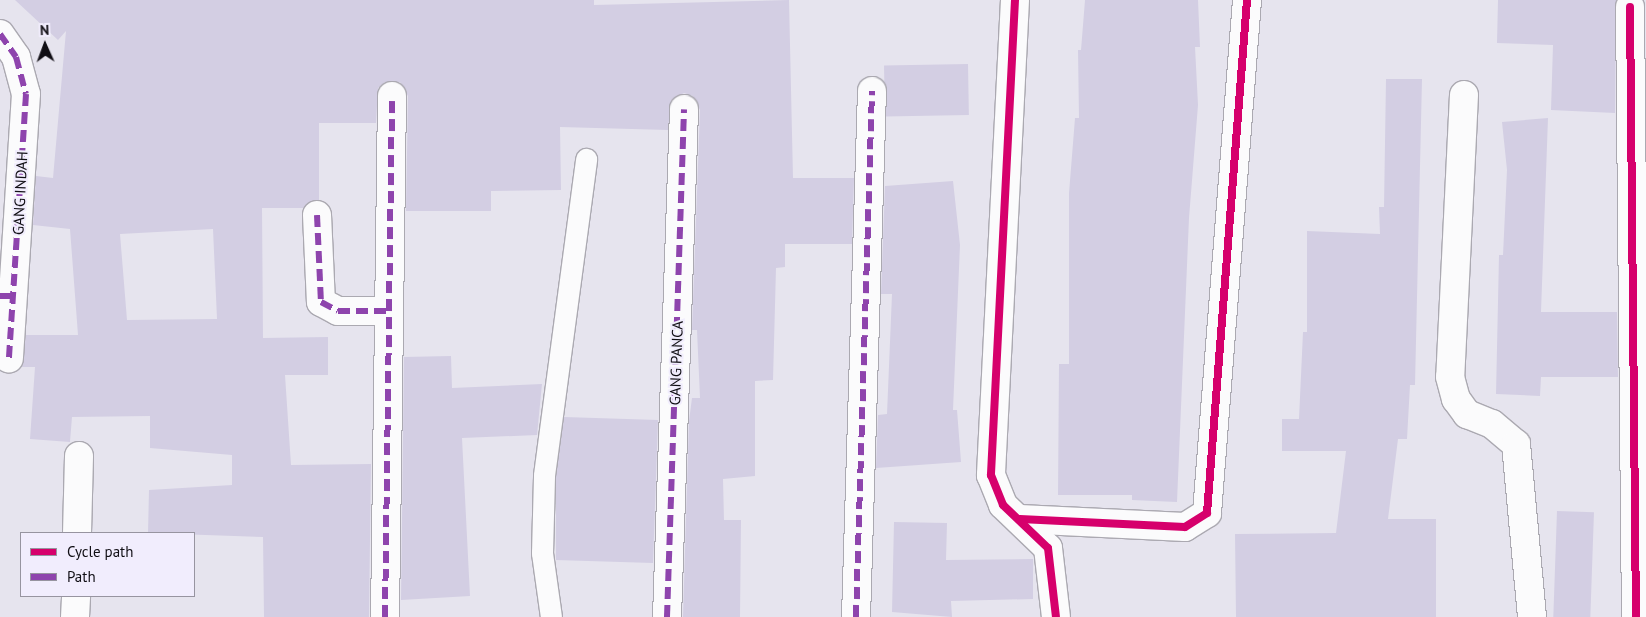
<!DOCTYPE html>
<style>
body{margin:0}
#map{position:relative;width:1646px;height:617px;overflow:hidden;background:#e6e4ee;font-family:"PT Sans",sans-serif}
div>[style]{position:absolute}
.building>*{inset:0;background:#d3cee3;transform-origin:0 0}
.roads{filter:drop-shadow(1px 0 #aba9b1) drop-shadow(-1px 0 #aba9b1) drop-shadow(0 1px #aba9b1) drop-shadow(0 -1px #aba9b1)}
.service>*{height:21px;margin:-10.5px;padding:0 10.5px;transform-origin:10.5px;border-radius:10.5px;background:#fbfbfc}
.minor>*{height:28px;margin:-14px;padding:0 14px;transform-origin:14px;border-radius:14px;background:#fbfbfc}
.quiet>*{height:6px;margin-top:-3px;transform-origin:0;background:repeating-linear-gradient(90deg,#8e44ad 0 12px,transparent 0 18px)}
.cycleway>*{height:8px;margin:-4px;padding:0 4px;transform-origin:4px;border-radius:4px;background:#d6006c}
span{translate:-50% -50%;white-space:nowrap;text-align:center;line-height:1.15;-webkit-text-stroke:4px #f1edfd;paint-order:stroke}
.street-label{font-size:15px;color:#100e14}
.legend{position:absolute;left:20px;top:532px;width:175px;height:65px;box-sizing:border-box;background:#f1edfd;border:1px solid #9794a0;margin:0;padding:6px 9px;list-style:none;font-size:15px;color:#100e14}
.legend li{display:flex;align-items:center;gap:10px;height:25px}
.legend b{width:25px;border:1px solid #9794a0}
.north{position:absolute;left:20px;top:20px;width:50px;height:50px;-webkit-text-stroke:4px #f1edfd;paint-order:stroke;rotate:358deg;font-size:14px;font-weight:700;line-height:20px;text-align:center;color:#100e14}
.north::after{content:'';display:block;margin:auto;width:18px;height:22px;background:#100e14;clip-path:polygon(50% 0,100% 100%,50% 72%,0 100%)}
</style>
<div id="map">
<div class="building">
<div style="clip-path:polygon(evenodd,15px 0,594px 0,594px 5px,789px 0,793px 178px,854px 178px,852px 244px,785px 244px,785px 267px,776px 268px,773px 380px,755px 381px,755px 476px,723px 479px,724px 520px,741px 520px,740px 617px,683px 617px,689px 421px,692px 398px,700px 398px,697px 330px,692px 330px,700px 110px,693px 96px,684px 93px,671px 100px,668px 130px,560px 127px,561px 190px,491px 191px,491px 211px,406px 211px,408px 96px,400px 82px,385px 82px,378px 88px,376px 123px,319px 123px,319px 200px,303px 208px,262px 208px,263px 338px,328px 337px,328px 375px,285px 375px,291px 465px,371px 464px,369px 617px,264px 617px,263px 537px,148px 533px,149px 490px,232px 485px,232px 455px,150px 448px,150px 416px,72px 417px,70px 442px,30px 439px,35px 367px,22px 367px,26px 335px,78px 335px,70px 229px,33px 225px,36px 176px,53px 178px,66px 31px,58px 40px,15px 0,213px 229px,217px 319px,127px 320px,120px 234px,213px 229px)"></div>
<div style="clip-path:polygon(1085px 0,1198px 0,1200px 47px,1195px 47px,1198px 105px,1189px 218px,1177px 502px,1132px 500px,1132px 495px,1058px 495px,1059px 364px,1069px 364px,1069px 193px,1075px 118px,1079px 118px,1078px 50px,1081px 50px)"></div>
<div style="clip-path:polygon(1498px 0,1616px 0,1615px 113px,1551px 110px,1553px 45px,1497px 43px)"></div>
<div style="left:968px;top:64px;width:51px;height:84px;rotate:89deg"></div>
<div style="clip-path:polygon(1386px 79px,1422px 79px,1415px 385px,1410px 385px,1407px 439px,1398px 439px,1388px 519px,1436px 519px,1436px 617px,1236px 617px,1235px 534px,1336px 533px,1346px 451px,1282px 451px,1282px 419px,1299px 419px,1303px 332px,1307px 332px,1307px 231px,1380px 234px,1379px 207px,1384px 207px)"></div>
<div style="clip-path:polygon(1548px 118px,1541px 312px,1617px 312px,1618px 377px,1541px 377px,1540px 396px,1496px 394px,1499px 255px,1503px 255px,1507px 170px,1502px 122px)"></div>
<div style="clip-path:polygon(953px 181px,960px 245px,953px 410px,957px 410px,961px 462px,876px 468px,878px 415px,887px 414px,892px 294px,881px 294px,885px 186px)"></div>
<div style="clip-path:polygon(451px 356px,452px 388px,542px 384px,537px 435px,462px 438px,470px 596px,401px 600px,404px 357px)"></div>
<div style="clip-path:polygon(564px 417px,658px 420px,653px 563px,556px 560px,556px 476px)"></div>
<div style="left:1557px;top:511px;width:37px;height:106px;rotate:2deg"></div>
<div style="clip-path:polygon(894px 522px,947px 523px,946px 560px,1033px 559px,1033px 599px,951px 601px,952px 617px,892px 612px)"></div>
</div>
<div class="roads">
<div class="service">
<div style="left:551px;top:617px;width:65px;rotate:-98deg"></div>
<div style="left:542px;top:553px;width:78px;rotate:-88.5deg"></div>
<div style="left:544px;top:475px;width:319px;rotate:-82.4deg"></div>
</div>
<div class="minor">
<div style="left:1015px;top:0;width:476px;rotate:92.9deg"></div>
<div style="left:991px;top:475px;width:32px;rotate:68deg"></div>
<div style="left:1003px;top:505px;width:62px;rotate:43.7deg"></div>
<div style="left:1048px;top:548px;width:69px;rotate:83.4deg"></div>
<div style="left:1630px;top:7px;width:610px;rotate:89.44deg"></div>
<div style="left:0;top:34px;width:28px;rotate:55deg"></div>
<div style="left:16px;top:57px;width:38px;rotate:75deg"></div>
<div style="left:26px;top:94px;width:265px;rotate:93.7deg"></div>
<div style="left:1464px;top:95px;width:282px;rotate:92.8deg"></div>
<div style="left:1450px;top:377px;width:23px;rotate:75deg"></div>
<div style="left:1456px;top:399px;width:19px;rotate:54deg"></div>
<div style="left:1467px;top:414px;width:27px;rotate:22deg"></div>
<div style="left:1492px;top:424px;width:31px;rotate:40deg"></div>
<div style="left:1516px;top:444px;width:174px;rotate:84.7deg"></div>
<div style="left:317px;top:215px;width:87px;rotate:87.4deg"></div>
<div style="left:321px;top:302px;width:19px;rotate:28deg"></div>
<div style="left:338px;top:311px;width:51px"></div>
<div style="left:1020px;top:519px;width:165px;rotate:2.8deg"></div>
<div style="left:1185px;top:527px;width:26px;rotate:-32deg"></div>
<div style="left:1207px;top:513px;width:515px;rotate:-85.54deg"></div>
<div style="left:77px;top:533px;width:77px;rotate:-88.5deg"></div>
<div style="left:75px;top:617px;width:21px;rotate:-87deg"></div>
<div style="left:385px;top:617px;width:521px;rotate:-89.23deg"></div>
<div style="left:667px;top:617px;width:508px;rotate:-88.08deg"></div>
<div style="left:856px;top:617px;width:526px;rotate:-88.26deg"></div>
</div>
</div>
<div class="quiet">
<div style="left:0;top:34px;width:28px;rotate:55deg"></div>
<div style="left:16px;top:57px;width:38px;rotate:75deg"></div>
<div style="left:26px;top:94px;width:265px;rotate:93.7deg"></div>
<div style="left:317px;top:215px;width:87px;rotate:87.4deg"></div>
<div style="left:321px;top:302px;width:19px;rotate:28deg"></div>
<div style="left:338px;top:311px;width:51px"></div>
<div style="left:0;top:296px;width:14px"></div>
<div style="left:385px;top:617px;width:521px;rotate:-89.23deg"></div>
<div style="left:667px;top:617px;width:508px;rotate:-88.08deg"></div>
<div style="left:856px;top:617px;width:526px;rotate:-88.26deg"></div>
</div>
<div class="cycleway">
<div style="left:1015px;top:0;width:476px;rotate:92.9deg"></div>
<div style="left:991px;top:475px;width:32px;rotate:68deg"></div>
<div style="left:1003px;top:505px;width:62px;rotate:43.7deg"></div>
<div style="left:1048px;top:548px;width:69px;rotate:83.4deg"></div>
<div style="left:1630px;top:7px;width:610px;rotate:89.44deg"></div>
<div style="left:1020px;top:519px;width:165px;rotate:2.8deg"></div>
<div style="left:1185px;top:527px;width:26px;rotate:-32deg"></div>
<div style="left:1207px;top:513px;width:515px;rotate:-85.54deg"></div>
</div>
<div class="street-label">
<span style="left:20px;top:193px;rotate:-87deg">GANG INDAH</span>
<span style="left:676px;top:363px;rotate:-88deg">GANG PANCA</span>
</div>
<ul class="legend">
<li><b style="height:6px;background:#d6006c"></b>Cycle path</li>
<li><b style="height:6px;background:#8e44ad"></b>Path</li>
</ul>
<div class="north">N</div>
</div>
